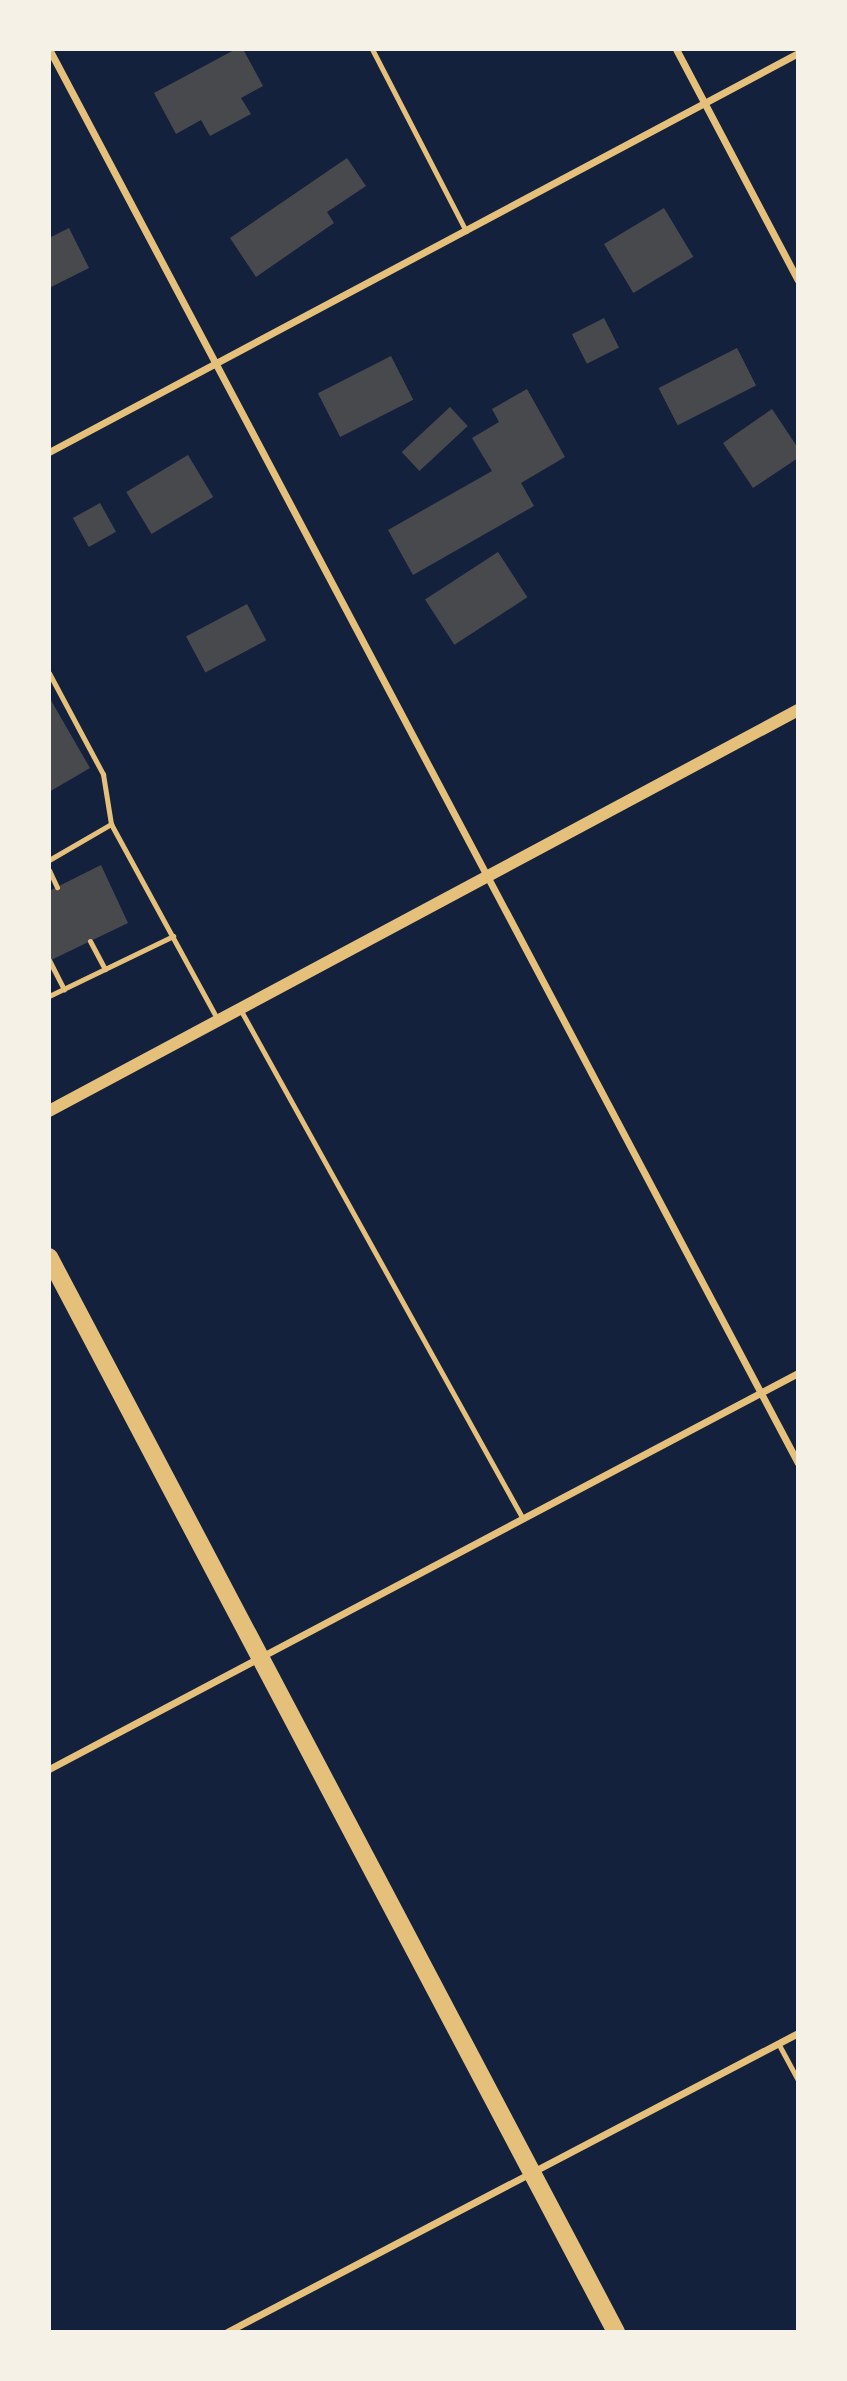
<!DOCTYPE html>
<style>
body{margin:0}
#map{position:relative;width:847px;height:2381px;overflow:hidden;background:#14213d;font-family:Lora,serif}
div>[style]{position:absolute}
.building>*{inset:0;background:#48494c;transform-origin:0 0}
.service>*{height:5px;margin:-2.5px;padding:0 2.5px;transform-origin:2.5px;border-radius:2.5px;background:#e5c07b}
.minor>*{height:7px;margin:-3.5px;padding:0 3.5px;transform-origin:3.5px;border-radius:3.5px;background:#e5c07b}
.tertiary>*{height:12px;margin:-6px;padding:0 6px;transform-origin:6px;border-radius:6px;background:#e5c07b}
.primary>*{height:18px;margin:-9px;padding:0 9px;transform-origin:9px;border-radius:9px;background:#e5c07b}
span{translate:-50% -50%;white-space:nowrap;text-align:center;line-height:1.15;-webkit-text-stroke:7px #f6f1e7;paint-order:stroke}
.frame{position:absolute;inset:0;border:51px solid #f6f1e7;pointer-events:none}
</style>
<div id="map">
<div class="building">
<div style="clip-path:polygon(236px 49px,243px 49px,263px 86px,241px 98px,251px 114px,210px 136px,201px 120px,176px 134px,154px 93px)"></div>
<div style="clip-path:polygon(347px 158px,366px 186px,327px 212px,334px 223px,256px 277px,230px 238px)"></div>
<div style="left:664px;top:208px;width:57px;height:70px;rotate:59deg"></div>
<div style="clip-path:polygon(69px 228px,89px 268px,49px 288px,49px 238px)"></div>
<div style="left:604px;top:318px;width:33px;height:36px;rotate:63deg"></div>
<div style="left:737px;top:348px;width:42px;height:88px;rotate:63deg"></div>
<div style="left:391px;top:356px;width:49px;height:82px;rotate:63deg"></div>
<div style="clip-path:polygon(527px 389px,565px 457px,521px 483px,534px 506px,413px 575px,388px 530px,492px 471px,472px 438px,499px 422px,492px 409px)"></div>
<div style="left:450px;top:407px;width:26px;height:66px;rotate:47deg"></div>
<div style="clip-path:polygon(772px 409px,798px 448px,798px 458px,753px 488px,723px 443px)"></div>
<div style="left:188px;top:455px;width:49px;height:72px;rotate:59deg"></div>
<div style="left:100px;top:503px;width:33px;height:31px;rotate:61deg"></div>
<div style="left:498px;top:552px;width:54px;height:87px;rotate:57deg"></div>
<div style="left:247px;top:604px;width:41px;height:69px;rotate:62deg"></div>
<div style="clip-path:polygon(49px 697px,90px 768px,49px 792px)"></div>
<div style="clip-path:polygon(101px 865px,128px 923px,49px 961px,49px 891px)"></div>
</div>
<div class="service">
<div style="left:372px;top:49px;width:205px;rotate:62.7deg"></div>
<div style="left:49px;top:673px;width:115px;rotate:61.9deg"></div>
<div style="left:103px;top:774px;width:51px;rotate:80.9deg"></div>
<div style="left:49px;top:860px;width:72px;rotate:-30.1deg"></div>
<div style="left:111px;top:824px;width:223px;rotate:61.4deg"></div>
<div style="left:49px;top:870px;width:19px;rotate:65deg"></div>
<div style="left:90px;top:941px;width:32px;rotate:62deg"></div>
<div style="left:49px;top:960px;width:33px;rotate:63deg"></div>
<div style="left:49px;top:996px;width:138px;rotate:-25.8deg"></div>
<div style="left:240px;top:1009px;width:583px;rotate:60.97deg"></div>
<div style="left:778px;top:2043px;width:42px;rotate:61.6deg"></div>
</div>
<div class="minor">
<div style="left:49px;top:49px;width:1600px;rotate:62.09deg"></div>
<div style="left:676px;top:49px;width:261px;rotate:62.2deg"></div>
<div style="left:49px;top:452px;width:849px;rotate:-28.04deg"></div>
<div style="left:49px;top:1769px;width:847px;rotate:-27.87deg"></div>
<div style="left:227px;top:2332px;width:645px;rotate:-27.64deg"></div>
</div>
<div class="tertiary">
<div style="left:49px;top:1111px;width:850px;rotate:-28.16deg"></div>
</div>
<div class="primary">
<div style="left:49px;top:1257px;width:1215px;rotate:62.19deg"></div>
</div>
<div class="frame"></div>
</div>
